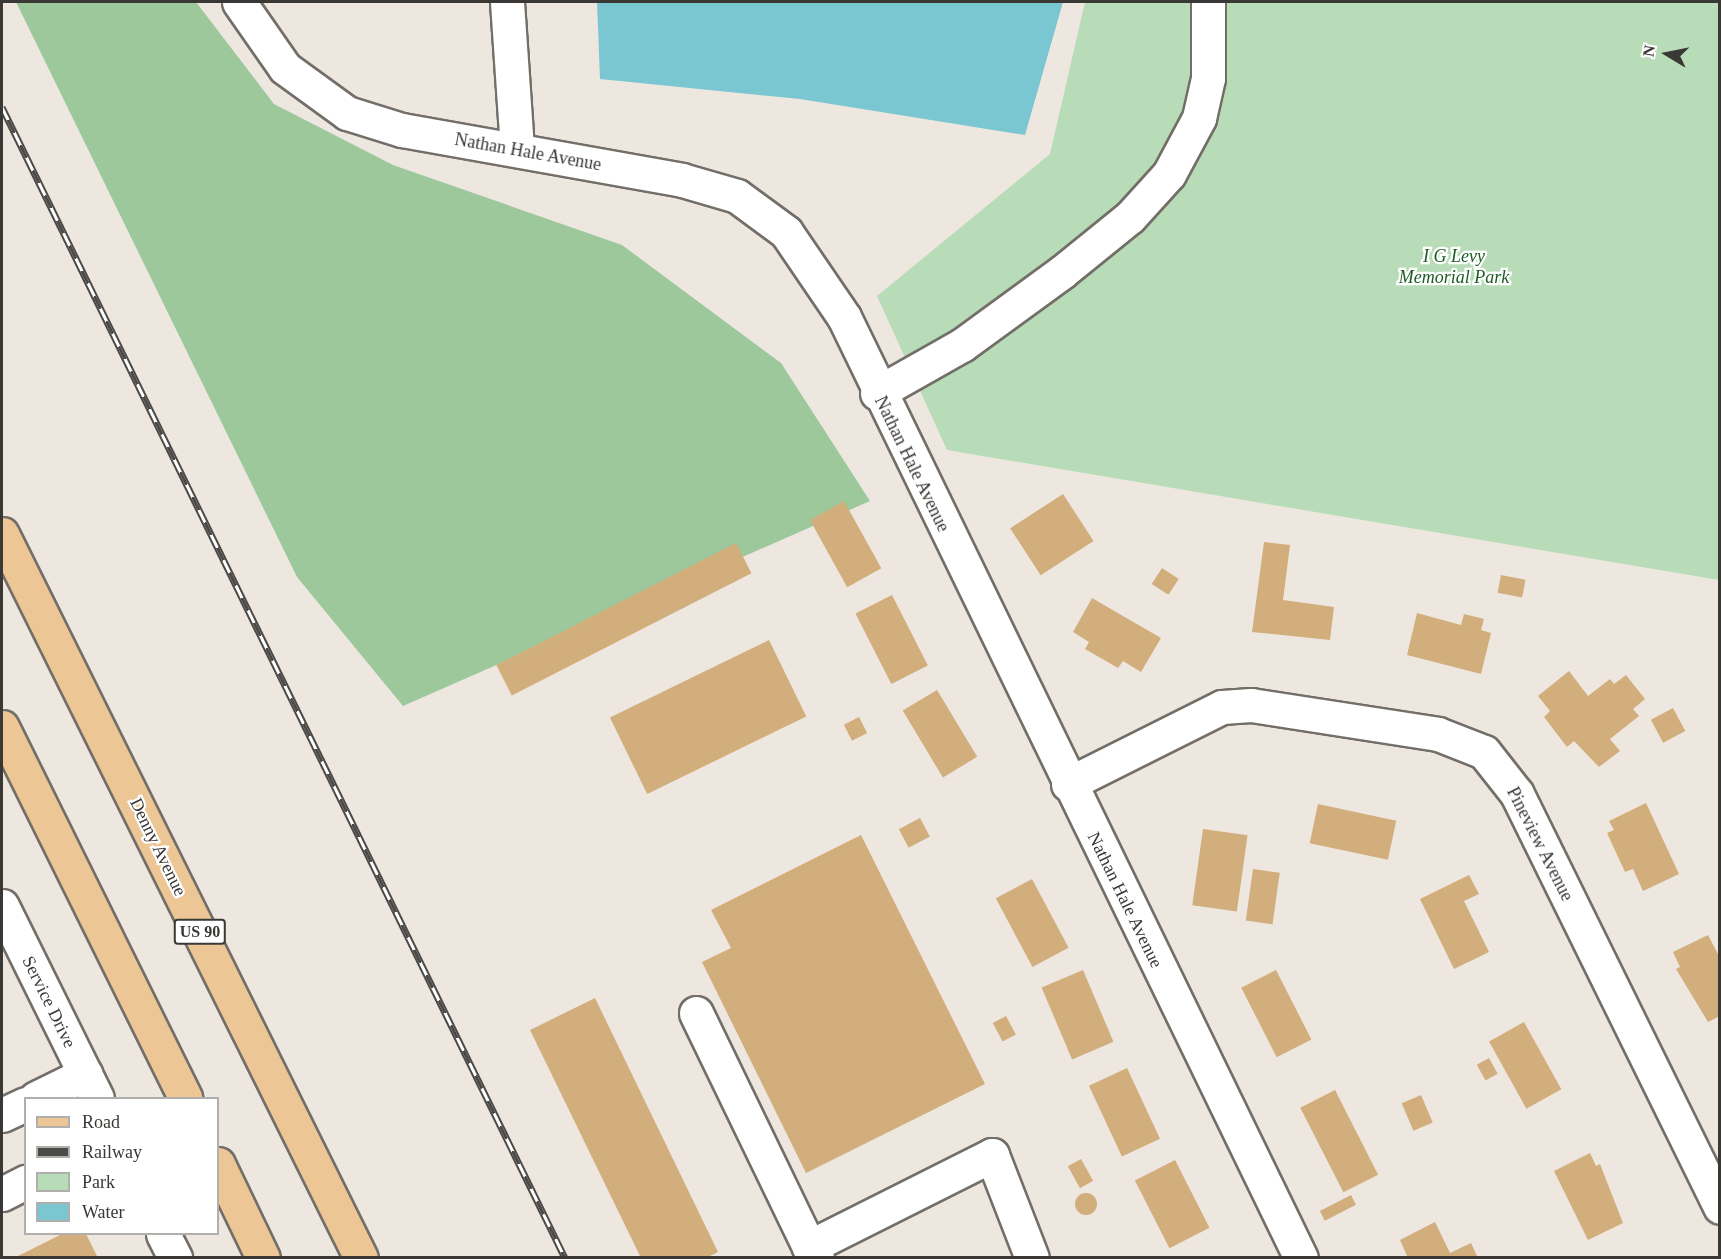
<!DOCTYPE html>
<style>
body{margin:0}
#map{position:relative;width:1721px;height:1259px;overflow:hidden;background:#ede7e0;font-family:"Times New Roman",serif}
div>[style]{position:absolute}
.green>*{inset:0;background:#b8dcb8}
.forest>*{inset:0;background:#9cc89c}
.water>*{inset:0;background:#7ac7d1}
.building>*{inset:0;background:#d1ae7c;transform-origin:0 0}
.round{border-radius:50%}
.roads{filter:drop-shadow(2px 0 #736e68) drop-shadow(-2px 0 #736e68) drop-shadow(0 2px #736e68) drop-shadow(0 -2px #736e68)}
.minor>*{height:33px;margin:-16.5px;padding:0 16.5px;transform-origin:16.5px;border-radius:16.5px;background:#fff}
.major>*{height:33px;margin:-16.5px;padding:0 16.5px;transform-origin:16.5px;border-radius:16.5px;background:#ecc795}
.rail>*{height:7px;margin-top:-3.5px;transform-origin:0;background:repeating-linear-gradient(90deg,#fff 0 14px,#4c4a47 0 28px);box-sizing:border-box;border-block:2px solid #4c4a47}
span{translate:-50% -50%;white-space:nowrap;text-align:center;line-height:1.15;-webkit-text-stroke:4.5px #fff;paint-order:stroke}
.shield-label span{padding:2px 4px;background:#fff;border:2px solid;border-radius:4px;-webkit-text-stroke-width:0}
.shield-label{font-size:16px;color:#3a3835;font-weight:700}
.street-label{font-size:18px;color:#3a3835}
.park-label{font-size:18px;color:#1d5b24;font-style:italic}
.frame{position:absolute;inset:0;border:3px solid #3a3835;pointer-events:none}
.legend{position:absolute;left:24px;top:1097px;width:195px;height:138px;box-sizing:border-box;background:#fff;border:2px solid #b0afae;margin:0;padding:8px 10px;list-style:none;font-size:18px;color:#3a3835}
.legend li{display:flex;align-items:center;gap:12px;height:30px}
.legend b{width:30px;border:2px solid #b0afae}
.north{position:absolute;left:1637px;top:24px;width:60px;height:60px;-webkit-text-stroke:4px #fff;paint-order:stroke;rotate:280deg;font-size:16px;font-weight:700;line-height:24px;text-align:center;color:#3a3835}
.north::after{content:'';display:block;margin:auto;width:21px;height:27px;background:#3a3835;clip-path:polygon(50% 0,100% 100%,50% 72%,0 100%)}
</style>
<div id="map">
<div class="green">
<div style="clip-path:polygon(1085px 2px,1719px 2px,1719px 580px,947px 450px,877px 296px,1050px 154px)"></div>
</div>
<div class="forest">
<div style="clip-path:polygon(16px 2px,196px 2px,274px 104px,393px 165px,622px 245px,781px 363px,870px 501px,403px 706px,297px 577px)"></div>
</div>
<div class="water">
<div style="clip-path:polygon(597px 2px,1063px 2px,1025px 135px,800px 99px,600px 79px)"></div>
</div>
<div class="building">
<div style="left:1063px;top:494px;width:56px;height:63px;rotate:57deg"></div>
<div style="left:844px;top:501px;width:77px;height:39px;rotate:61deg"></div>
<div style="clip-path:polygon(1264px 542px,1290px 545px,1283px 600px,1334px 607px,1330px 640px,1252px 632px)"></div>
<div style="left:736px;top:543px;width:34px;height:269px;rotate:63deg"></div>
<div style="left:1162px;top:568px;width:20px;height:19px;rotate:33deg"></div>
<div style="left:1501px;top:575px;width:25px;height:18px;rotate:11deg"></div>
<div style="left:892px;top:595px;width:79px;height:41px;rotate:63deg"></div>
<div style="clip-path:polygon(1092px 598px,1161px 638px,1141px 672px,1123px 661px,1118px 668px,1085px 649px,1089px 642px,1073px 632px)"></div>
<div style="clip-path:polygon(1417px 613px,1461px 625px,1464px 614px,1484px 619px,1481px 630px,1491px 633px,1481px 674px,1407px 655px)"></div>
<div style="left:769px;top:640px;width:85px;height:177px;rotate:64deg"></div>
<div style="clip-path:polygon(1569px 671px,1588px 696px,1610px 679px,1614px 684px,1626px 675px,1645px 699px,1633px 709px,1639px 716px,1610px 739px,1620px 751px,1599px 767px,1574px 741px,1567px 747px,1544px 717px,1550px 711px,1538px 696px)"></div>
<div style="left:937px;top:690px;width:78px;height:40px;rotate:59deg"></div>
<div style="left:1673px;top:708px;width:26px;height:25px;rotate:62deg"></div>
<div style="left:859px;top:717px;width:18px;height:17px;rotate:63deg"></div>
<div style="clip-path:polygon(1646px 803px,1679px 874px,1643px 891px,1633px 869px,1625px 872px,1607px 833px,1614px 830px,1609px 821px)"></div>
<div style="left:1318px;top:804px;width:80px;height:40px;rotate:12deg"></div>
<div style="left:920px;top:818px;width:21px;height:24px;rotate:62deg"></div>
<div style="left:1203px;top:829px;width:45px;height:77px;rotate:8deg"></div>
<div style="clip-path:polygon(861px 835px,985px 1084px,806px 1173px,702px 962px,731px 948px,711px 910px)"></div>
<div style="left:1253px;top:869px;width:27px;height:52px;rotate:8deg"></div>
<div style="clip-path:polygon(1469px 875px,1479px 894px,1464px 901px,1489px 952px,1454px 969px,1420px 899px)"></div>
<div style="left:1032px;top:879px;width:78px;height:41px;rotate:62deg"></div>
<div style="clip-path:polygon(1708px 935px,1720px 958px,1720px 1016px,1708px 1022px,1676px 969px,1680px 967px,1673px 952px)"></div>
<div style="left:1083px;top:970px;width:78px;height:45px;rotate:67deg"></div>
<div style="left:1276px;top:970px;width:78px;height:39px;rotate:63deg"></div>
<div style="clip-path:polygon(595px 998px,718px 1252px,706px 1258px,641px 1258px,530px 1030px)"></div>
<div style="left:1006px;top:1016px;width:21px;height:15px;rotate:62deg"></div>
<div style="left:1524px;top:1022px;width:77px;height:40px;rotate:61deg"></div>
<div style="left:1489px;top:1058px;width:18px;height:14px;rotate:61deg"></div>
<div style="left:1127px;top:1068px;width:78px;height:42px;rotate:65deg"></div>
<div style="left:1335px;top:1090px;width:95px;height:39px;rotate:63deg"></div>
<div style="left:1421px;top:1095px;width:30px;height:21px;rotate:67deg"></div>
<div style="clip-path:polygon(1590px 1153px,1596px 1166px,1600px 1164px,1623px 1223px,1588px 1240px,1554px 1171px)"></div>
<div style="left:1081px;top:1159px;width:25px;height:15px;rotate:61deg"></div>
<div style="left:1175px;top:1160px;width:76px;height:45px;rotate:63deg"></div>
<div class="round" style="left:1075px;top:1193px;width:22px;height:22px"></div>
<div style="left:1351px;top:1195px;width:11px;height:35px;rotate:63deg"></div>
<div style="clip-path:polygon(1435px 1222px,1450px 1253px,1471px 1243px,1478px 1258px,1408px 1258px,1400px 1240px)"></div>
<div style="clip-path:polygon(62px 1234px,86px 1234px,98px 1258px,14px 1258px)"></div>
</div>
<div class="roads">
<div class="minor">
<div style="left:239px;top:2px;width:80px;rotate:55.1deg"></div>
<div style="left:285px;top:68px;width:77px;rotate:36deg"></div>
<div style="left:347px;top:113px;width:58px;rotate:17.2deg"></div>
<div style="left:402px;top:130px;width:284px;rotate:10.1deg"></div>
<div style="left:682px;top:180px;width:57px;rotate:16.2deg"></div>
<div style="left:737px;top:196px;width:61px;rotate:36.3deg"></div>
<div style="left:786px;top:232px;width:103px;rotate:55.7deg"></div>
<div style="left:844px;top:317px;width:1046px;rotate:64.1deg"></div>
<div style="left:507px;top:2px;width:148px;rotate:86.1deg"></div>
<div style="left:877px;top:393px;width:98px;rotate:-29.5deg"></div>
<div style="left:962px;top:345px;width:124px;rotate:-36.1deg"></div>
<div style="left:1062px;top:272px;width:87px;rotate:-39deg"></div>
<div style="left:1130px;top:217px;width:58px;rotate:-47.8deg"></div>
<div style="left:1169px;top:174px;width:64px;rotate:-61.8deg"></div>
<div style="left:1199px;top:118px;width:41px;rotate:-77.3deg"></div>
<div style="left:1208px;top:78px;width:76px;rotate:-90deg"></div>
<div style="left:1068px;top:784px;width:172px;rotate:-26.6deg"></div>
<div style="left:1222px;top:707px;width:29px;rotate:-4deg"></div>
<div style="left:1251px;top:705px;width:189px;rotate:8.8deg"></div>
<div style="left:1438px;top:734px;width:49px;rotate:21.4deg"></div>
<div style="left:1484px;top:752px;width:53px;rotate:51.8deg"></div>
<div style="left:1517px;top:794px;width:460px;rotate:63.8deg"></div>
<div style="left:2px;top:906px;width:214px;rotate:63.7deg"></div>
<div style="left:696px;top:1013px;width:260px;rotate:64.2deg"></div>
<div style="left:36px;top:1098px;width:55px;rotate:-26.1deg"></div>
<div style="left:2px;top:1115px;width:26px;rotate:-25deg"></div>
<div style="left:2px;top:1194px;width:27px;rotate:-27deg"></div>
<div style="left:163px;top:1234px;width:27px;rotate:63deg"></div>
<div style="left:817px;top:1258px;width:14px;rotate:-126deg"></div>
<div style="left:809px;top:1247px;width:205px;rotate:-26.7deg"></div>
<div style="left:992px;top:1155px;width:110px;rotate:68.8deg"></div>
</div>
<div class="major">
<div style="left:2px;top:534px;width:808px;rotate:63.63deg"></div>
<div style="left:2px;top:727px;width:414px;rotate:63.7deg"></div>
<div style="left:218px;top:1164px;width:104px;rotate:64.4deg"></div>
</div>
</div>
<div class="rail">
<div style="left:2px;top:107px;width:1281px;rotate:63.93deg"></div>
</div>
<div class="shield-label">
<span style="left:200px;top:932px">US 90</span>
</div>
<div class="street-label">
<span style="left:528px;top:152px;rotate:10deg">Nathan Hale Avenue</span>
<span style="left:912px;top:464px;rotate:64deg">Nathan Hale Avenue</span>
<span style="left:1540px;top:844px;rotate:63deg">Pineview Avenue</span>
<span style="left:158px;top:847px;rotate:64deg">Denny Avenue</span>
<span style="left:1125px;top:900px;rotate:64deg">Nathan Hale Avenue</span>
<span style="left:49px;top:1002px;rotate:64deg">Service Drive</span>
</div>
<div class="park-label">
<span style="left:1454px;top:267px">I G Levy<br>Memorial Park</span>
</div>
<div class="frame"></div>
<ul class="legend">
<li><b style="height:8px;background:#ecc795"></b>Road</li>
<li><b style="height:8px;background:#4c4a47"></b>Railway</li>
<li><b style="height:16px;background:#b8dcb8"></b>Park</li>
<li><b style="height:16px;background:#7ac7d1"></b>Water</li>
</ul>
<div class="north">N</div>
</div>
